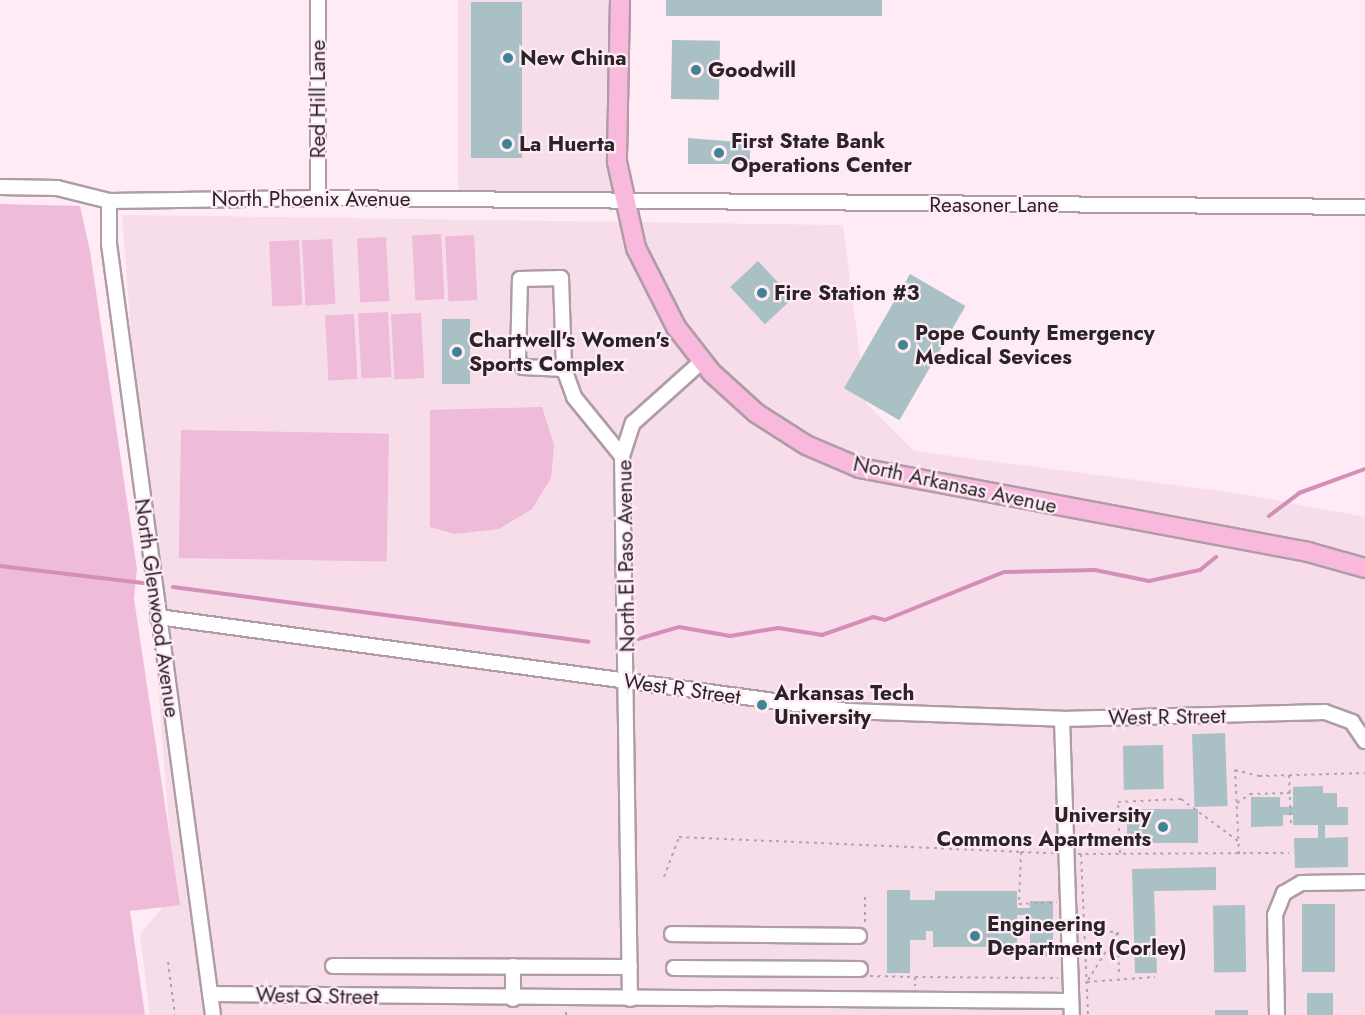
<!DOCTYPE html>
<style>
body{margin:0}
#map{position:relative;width:1365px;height:1015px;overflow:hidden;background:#ffebf6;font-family:Jost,sans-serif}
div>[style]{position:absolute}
.built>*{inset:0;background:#f7dcea;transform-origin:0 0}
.green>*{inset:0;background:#eebbd8;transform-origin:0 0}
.stream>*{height:4px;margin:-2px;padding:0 2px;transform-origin:2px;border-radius:2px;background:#d38fb6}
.building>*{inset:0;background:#a9c0c4;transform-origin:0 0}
.path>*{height:2px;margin-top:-1px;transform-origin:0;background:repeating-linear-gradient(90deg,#b3a4ac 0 3px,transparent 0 7.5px)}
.roads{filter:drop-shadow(2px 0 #af9ca6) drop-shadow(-2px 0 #af9ca6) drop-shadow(0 2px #af9ca6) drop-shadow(0 -2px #af9ca6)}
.minor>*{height:14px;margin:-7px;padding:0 7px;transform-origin:7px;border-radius:7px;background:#fff}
.highway>*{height:18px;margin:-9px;padding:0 9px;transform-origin:9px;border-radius:9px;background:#f8b9dd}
.dots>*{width:16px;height:16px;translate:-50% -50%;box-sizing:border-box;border:3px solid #ffebf6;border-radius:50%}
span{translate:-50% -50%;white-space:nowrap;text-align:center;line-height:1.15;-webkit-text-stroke:4.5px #ffebf6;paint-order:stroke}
.poi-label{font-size:21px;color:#2a2327;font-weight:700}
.left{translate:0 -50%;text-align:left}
.right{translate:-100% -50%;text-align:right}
.street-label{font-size:21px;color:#2a2327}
</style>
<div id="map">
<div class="built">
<div style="left:458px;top:0;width:162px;height:200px"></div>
<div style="clip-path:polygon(122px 215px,843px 225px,866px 403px,914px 451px,1242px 494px,1365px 517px,1365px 1015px,150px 1015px,140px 935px,174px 893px)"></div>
</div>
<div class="green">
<div style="clip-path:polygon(0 204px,80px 206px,90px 251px,137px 569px,134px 599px,180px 905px,130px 911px,145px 1015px,0 1015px)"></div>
<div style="left:441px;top:234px;width:65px;height:29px;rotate:87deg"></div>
<div style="left:474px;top:235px;width:65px;height:29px;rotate:87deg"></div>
<div style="left:386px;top:237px;width:64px;height:29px;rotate:87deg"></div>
<div style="left:332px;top:239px;width:65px;height:30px;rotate:87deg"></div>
<div style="left:299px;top:240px;width:65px;height:30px;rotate:87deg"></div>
<div style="left:388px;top:312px;width:65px;height:30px;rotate:87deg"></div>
<div style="left:421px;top:313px;width:65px;height:30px;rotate:87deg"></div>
<div style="left:354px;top:314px;width:65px;height:29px;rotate:87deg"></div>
<div style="clip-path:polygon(542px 407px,554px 445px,551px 478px,532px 509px,499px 529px,454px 534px,430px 527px,430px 410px)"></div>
<div style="left:181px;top:430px;width:208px;height:128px;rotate:1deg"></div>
</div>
<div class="stream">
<div style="left:1269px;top:516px;width:38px;rotate:-37deg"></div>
<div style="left:1299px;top:493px;width:70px;rotate:-20deg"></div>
<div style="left:0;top:566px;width:144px;rotate:6.8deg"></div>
<div style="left:173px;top:587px;width:419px;rotate:7.5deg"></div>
<div style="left:638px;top:639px;width:43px;rotate:-16.3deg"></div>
<div style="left:679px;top:627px;width:52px;rotate:10deg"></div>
<div style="left:730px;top:636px;width:49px;rotate:-9.5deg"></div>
<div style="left:778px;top:628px;width:45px;rotate:9deg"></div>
<div style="left:822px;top:635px;width:54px;rotate:-19.4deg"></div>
<div style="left:873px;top:617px;width:12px;rotate:14deg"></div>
<div style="left:885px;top:620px;width:128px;rotate:-22deg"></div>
<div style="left:1004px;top:572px;width:91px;rotate:-1.3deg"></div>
<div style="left:1095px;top:570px;width:55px;rotate:11.5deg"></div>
<div style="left:1149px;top:581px;width:52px;rotate:-12.2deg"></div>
<div style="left:1200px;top:570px;width:21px;rotate:-39deg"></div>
</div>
<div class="building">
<div style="left:666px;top:0;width:216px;height:16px"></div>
<div style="left:471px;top:2px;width:51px;height:156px"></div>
<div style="left:672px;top:40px;width:48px;height:59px;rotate:1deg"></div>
<div style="clip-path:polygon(688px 138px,750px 143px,750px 164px,688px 164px)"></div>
<div style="left:758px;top:261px;width:51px;height:38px;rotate:47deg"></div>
<div style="left:910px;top:274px;width:64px;height:132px;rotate:30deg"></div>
<div style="left:442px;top:319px;width:28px;height:65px"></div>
<div style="left:1225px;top:733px;width:73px;height:33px;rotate:88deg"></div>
<div style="left:1163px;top:745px;width:44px;height:40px;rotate:89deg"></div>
<div style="clip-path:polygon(1323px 786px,1323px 793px,1337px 793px,1337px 807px,1348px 807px,1348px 825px,1325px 825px,1325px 838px,1348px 837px,1348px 867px,1295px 868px,1294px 838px,1318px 838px,1318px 825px,1293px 825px,1293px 815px,1283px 815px,1283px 826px,1251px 827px,1251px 797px,1280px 797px,1280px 807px,1293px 807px,1293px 787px)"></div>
<div style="left:1198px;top:809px;width:34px;height:71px;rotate:90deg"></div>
<div style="clip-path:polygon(1216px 867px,1216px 890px,1154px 891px,1157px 973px,1135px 973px,1132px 869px)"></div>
<div style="clip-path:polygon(887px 890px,910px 890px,910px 900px,935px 900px,935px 891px,1017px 891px,1017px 908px,1030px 908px,1030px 901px,1053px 901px,1053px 957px,1030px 957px,1030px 915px,1017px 915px,1017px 947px,933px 947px,933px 931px,926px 931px,926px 940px,910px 940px,910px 973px,887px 973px)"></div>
<div style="left:1302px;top:904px;width:33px;height:68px"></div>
<div style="left:1245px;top:905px;width:67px;height:32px;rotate:89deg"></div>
<div style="left:1307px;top:993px;width:26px;height:22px"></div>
<div style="left:1215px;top:1010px;width:33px;height:5px"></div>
</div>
<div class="path">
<div style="left:1289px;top:775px;width:52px;rotate:87.8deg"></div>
<div style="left:1237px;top:803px;width:16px;rotate:-35deg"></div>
<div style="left:1250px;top:794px;width:40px;rotate:-1.4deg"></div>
<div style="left:1021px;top:852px;width:33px;rotate:2deg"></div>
<div style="left:1120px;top:853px;width:51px;rotate:-92.2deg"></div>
<div style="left:1118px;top:802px;width:63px;rotate:-2.7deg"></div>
<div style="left:1181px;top:799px;width:71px;rotate:36.4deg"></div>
<div style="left:1078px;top:854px;width:211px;rotate:-0.3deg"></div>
<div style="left:1081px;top:854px;width:161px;rotate:87.5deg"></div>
<div style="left:1239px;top:854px;width:84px;rotate:-92.7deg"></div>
<div style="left:1235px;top:770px;width:25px;rotate:14deg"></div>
<div style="left:1259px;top:776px;width:106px;rotate:-1.6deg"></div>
<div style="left:664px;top:877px;width:43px;rotate:-69.4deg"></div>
<div style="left:679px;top:837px;width:342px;rotate:2.5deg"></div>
<div style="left:1021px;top:852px;width:52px;rotate:92.2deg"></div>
<div style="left:1019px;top:904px;width:38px;rotate:-2deg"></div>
<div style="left:865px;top:897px;width:29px;rotate:90deg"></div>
<div style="left:1088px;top:931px;width:30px;rotate:2deg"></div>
<div style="left:1118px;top:932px;width:45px;rotate:88.7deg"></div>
<div style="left:168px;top:962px;width:53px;rotate:82.5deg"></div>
<div style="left:870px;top:976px;width:45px;rotate:1.3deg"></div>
<div style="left:915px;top:977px;width:9px;rotate:90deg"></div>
<div style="left:915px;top:977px;width:143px;rotate:0.4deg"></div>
<div style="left:1088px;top:980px;width:57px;rotate:-58deg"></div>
<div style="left:1087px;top:982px;width:68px;rotate:-4.2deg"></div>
<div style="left:566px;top:1015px;width:6px;rotate:-90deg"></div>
</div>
<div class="roads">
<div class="minor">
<div style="left:0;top:187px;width:57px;rotate:1deg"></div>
<div style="left:57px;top:188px;width:54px;rotate:14deg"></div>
<div style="left:109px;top:201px;width:209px;rotate:-0.8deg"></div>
<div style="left:318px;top:198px;width:1047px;rotate:0.49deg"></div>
<div style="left:318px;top:198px;width:198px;rotate:-90deg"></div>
<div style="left:109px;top:201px;width:43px;rotate:90deg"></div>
<div style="left:109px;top:244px;width:778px;rotate:82.32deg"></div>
<div style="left:564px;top:369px;width:41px;rotate:-177.2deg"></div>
<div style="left:523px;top:367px;width:9px;rotate:-126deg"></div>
<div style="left:518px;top:360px;width:81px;rotate:-88.6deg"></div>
<div style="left:520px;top:279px;width:41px;rotate:-1.4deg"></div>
<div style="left:561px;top:278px;width:91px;rotate:88.1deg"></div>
<div style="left:564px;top:369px;width:30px;rotate:70deg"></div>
<div style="left:574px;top:397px;width:76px;rotate:50.9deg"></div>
<div style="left:158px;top:617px;width:696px;rotate:7.76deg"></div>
<div style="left:848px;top:711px;width:214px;rotate:2.1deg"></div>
<div style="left:1062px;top:719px;width:263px;rotate:-1.5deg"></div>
<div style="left:1325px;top:712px;width:29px;rotate:20deg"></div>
<div style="left:1352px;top:722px;width:23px;rotate:56deg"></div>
<div style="left:1062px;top:719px;width:296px;rotate:88.1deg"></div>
<div style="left:672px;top:934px;width:187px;rotate:0.6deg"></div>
<div style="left:333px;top:966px;width:297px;rotate:0.2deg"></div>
<div style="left:513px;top:966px;width:33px;rotate:90deg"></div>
<div style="left:674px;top:968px;width:186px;rotate:0.3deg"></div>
<div style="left:210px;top:994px;width:861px;rotate:0.47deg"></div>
<div style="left:630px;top:999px;width:543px;rotate:-90.84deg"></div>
<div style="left:622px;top:456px;width:35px;rotate:-72deg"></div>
<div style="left:633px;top:423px;width:93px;rotate:-41.9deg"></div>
<div style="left:1277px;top:1015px;width:100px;rotate:-91.1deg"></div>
<div style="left:1275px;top:915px;width:24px;rotate:-68deg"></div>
<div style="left:1284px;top:893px;width:20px;rotate:-30deg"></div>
<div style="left:1301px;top:883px;width:64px;rotate:-0.9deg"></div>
</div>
<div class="highway">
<div style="left:620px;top:0;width:162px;rotate:91.1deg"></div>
<div style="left:617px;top:162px;width:88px;rotate:77.5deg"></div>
<div style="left:636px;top:248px;width:89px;rotate:63.1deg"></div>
<div style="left:676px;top:327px;width:58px;rotate:52deg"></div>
<div style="left:712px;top:373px;width:59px;rotate:42.3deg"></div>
<div style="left:756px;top:413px;width:59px;rotate:32.6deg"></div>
<div style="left:806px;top:445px;width:59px;rotate:23.1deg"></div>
<div style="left:860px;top:468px;width:456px;rotate:10.6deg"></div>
<div style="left:1308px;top:552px;width:59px;rotate:15.7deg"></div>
</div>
</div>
<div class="dots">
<div style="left:508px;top:58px;background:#3f8490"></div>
<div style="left:696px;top:70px;background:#3f8490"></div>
<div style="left:507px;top:144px;background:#3f8490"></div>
<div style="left:719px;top:153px;background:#3f8490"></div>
<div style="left:762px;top:293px;background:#3f8490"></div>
<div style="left:903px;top:345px;background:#3f8490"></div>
<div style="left:457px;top:352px;background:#3f8490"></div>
<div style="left:762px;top:705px;background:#3f8490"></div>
<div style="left:1163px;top:827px;background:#3f8490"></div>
<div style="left:975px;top:936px;background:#3f8490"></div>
</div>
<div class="poi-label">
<span class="left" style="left:520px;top:58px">New China</span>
<span class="left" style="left:708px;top:70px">Goodwill</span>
<span class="left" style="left:731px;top:153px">First State Bank<br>Operations Center</span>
<span class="left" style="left:519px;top:144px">La Huerta</span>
<span class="left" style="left:774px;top:293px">Fire Station #3</span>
<span class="left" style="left:915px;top:345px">Pope County Emergency<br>Medical Sevices</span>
<span class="left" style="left:469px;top:352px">Chartwell's Women's<br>Sports Complex</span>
<span class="left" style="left:774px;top:705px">Arkansas Tech<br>University</span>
<span class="right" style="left:1151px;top:827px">University<br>Commons Apartments</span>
<span class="left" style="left:987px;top:936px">Engineering<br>Department (Corley)</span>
</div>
<div class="street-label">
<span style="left:318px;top:99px;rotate:-90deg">Red Hill Lane</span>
<span style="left:311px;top:199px">North Phoenix Avenue</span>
<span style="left:994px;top:205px">Reasoner Lane</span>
<span style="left:955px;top:485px;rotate:12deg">North Arkansas Avenue</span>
<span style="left:626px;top:556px;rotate:-91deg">North El Paso Avenue</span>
<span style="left:157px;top:608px;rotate:82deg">North Glenwood Avenue</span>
<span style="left:682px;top:689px;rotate:8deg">West R Street</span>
<span style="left:1167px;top:717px;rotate:-1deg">West R Street</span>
<span style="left:317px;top:996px;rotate:1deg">West Q Street</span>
</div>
</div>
